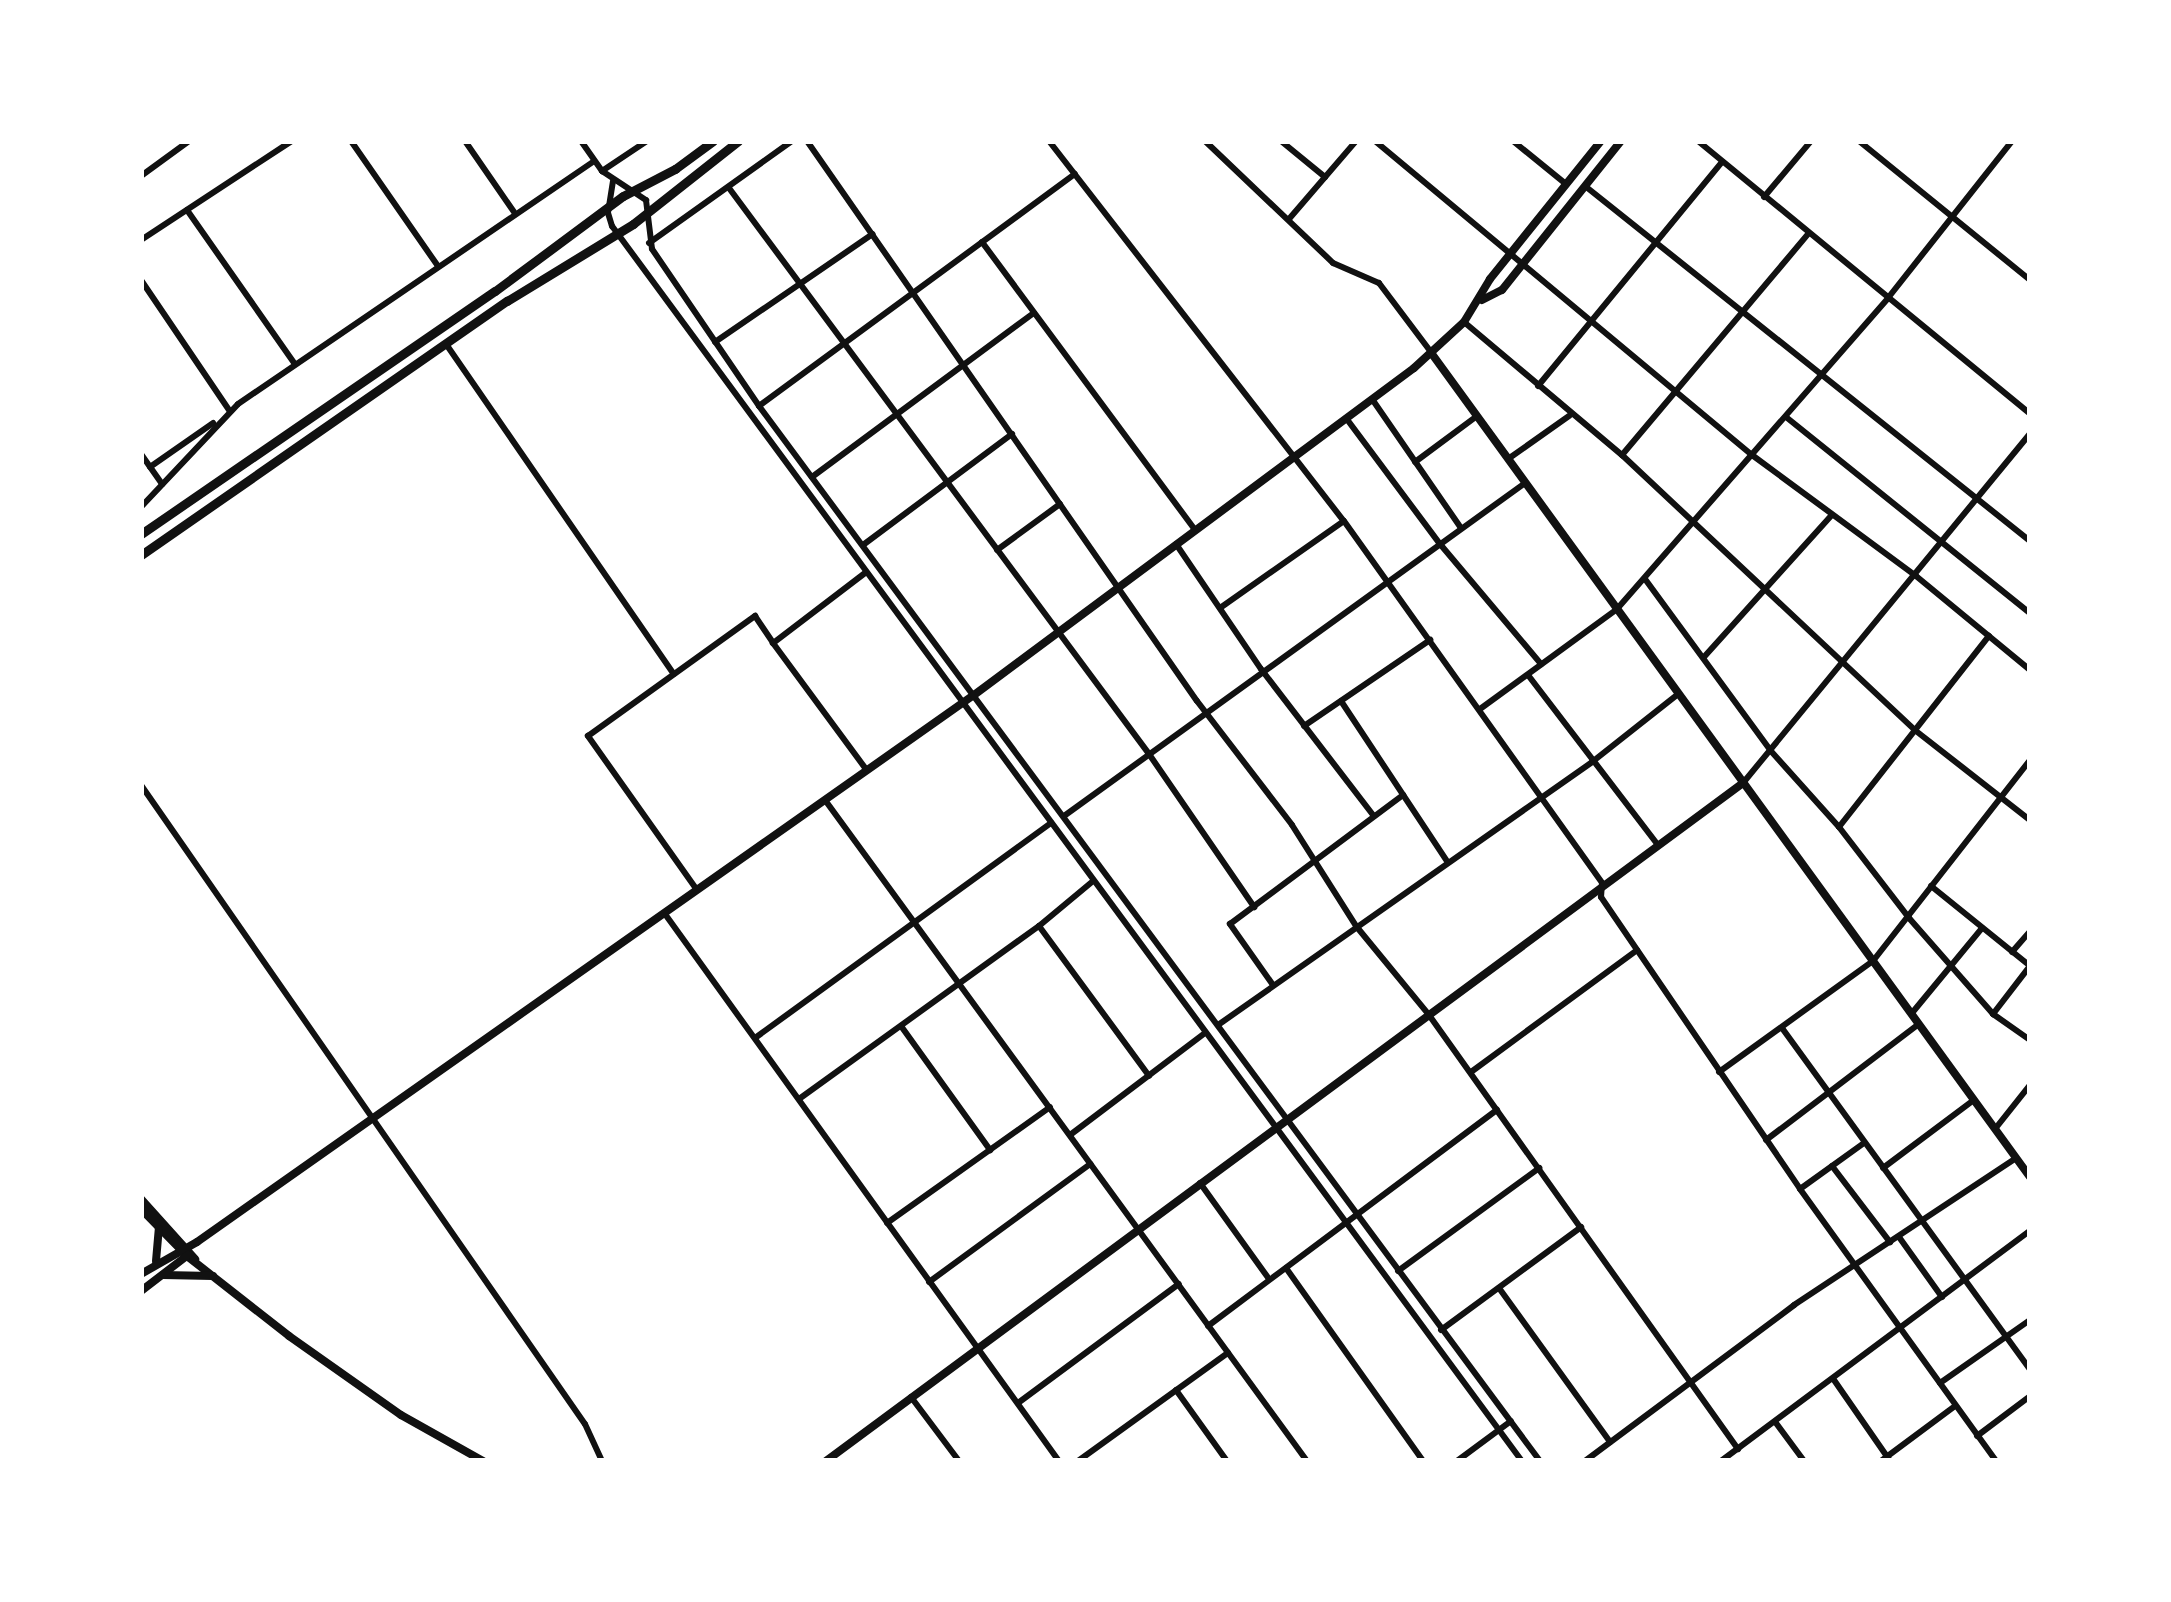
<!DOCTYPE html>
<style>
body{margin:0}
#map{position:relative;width:2171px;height:1602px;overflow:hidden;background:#fff;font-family:Poppins,sans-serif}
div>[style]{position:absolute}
.minor>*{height:6px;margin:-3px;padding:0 3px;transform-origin:3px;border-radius:3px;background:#111}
.tertiary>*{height:8px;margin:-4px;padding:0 4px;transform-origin:4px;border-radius:4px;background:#111}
.primary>*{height:9px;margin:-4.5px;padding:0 4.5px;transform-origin:4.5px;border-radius:4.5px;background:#111}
span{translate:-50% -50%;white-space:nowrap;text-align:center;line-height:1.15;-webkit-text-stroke:12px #fff;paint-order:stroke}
.frame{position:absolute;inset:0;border:144px solid #fff;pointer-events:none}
</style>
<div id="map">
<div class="minor">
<div style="left:351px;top:141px;width:152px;rotate:55.2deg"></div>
<div style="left:465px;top:141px;width:86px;rotate:55.4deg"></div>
<div style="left:581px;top:141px;width:37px;rotate:55deg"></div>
<div style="left:602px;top:171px;width:53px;rotate:33.4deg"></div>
<div style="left:646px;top:200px;width:49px;rotate:83deg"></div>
<div style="left:652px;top:249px;width:190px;rotate:55.7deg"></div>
<div style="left:759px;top:406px;width:1313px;rotate:53.49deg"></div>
<div style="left:807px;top:141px;width:682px;rotate:55.15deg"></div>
<div style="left:1197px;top:701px;width:156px;rotate:52.5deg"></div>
<div style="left:1292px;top:825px;width:120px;rotate:57.6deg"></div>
<div style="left:1356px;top:926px;width:115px;rotate:50.6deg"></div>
<div style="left:1429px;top:1015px;width:533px;rotate:54.55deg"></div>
<div style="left:1049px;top:141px;width:481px;rotate:52.2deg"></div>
<div style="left:1344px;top:521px;width:445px;rotate:54.5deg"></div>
<div style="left:1602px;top:883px;width:14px;rotate:94deg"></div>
<div style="left:1601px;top:897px;width:353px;rotate:55.7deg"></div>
<div style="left:1800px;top:1189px;width:335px;rotate:54.2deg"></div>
<div style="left:1205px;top:141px;width:177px;rotate:43.6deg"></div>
<div style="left:1333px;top:263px;width:50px;rotate:23.5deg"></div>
<div style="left:1379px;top:283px;width:86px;rotate:53deg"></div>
<div style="left:1281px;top:141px;width:57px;rotate:39.3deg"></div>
<div style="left:1375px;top:141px;width:491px;rotate:39.8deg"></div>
<div style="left:1752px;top:455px;width:204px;rotate:36.4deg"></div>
<div style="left:1916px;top:576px;width:148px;rotate:39.5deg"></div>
<div style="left:1513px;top:141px;width:68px;rotate:39.1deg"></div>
<div style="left:1698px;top:141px;width:430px;rotate:39.4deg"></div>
<div style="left:1859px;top:141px;width:220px;rotate:39.1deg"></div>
<div style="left:2029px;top:141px;width:1px"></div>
<div style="left:602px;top:171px;width:54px;rotate:-33.7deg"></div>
<div style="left:141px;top:176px;width:59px;rotate:-36.1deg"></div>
<div style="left:613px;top:181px;width:32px;rotate:99deg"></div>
<div style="left:608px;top:213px;width:14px;rotate:73deg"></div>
<div style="left:612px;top:226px;width:1534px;rotate:53.62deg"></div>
<div style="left:1585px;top:186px;width:569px;rotate:38.58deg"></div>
<div style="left:729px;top:188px;width:705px;rotate:53.42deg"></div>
<div style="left:1149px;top:754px;width:186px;rotate:55.5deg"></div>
<div style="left:1764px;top:197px;width:73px;rotate:-50deg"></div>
<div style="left:187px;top:210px;width:188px;rotate:55deg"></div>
<div style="left:1289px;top:219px;width:103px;rotate:-49.3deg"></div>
<div style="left:141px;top:240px;width:181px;rotate:-33.3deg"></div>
<div style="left:982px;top:242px;width:358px;rotate:53.5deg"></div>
<div style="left:649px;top:243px;width:176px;rotate:-35.5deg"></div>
<div style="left:141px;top:280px;width:157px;rotate:55.9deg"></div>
<div style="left:1464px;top:322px;width:207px;rotate:40.1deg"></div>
<div style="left:1622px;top:455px;width:403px;rotate:43.2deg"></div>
<div style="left:1916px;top:731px;width:145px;rotate:38deg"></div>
<div style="left:715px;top:342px;width:191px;rotate:-34.4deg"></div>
<div style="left:446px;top:344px;width:401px;rotate:55.4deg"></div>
<div style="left:1538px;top:386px;width:290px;rotate:-50.6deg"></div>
<div style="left:1372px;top:399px;width:157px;rotate:55.4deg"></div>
<div style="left:759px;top:406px;width:392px;rotate:-36.3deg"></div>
<div style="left:1786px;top:417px;width:313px;rotate:38.8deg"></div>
<div style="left:1346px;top:418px;width:157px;rotate:53.3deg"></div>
<div style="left:1440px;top:544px;width:157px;rotate:49.9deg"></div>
<div style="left:141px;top:454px;width:37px;rotate:55deg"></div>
<div style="left:1622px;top:455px;width:289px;rotate:-49.9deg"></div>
<div style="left:1508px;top:459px;width:75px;rotate:-35.2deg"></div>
<div style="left:1415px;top:462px;width:77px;rotate:-36.6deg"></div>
<div style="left:150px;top:467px;width:77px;rotate:-34.9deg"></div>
<div style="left:812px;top:477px;width:276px;rotate:-36.5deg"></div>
<div style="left:141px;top:507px;width:141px;rotate:-46.7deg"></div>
<div style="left:238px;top:404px;width:431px;rotate:-34.3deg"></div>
<div style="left:1176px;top:544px;width:151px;rotate:55.8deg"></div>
<div style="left:1261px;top:669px;width:185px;rotate:52.5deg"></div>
<div style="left:863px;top:545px;width:186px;rotate:-36.7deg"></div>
<div style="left:997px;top:550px;width:78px;rotate:-36.1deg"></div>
<div style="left:865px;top:573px;width:116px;rotate:142.7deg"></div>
<div style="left:773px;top:643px;width:157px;rotate:53.6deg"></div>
<div style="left:1645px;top:579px;width:212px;rotate:53.8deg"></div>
<div style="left:1770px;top:750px;width:103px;rotate:48.1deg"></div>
<div style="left:1839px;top:827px;width:115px;rotate:52.4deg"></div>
<div style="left:1909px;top:918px;width:128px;rotate:48.8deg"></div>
<div style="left:1993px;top:1014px;width:45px;rotate:35.1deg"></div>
<div style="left:1220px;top:608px;width:151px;rotate:-35.1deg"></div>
<div style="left:1704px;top:657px;width:191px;rotate:-48deg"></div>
<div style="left:1528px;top:675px;width:213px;rotate:52.6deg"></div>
<div style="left:1341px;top:701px;width:192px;rotate:56.5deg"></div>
<div style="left:1480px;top:709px;width:170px;rotate:-36.1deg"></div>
<div style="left:1617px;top:609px;width:413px;rotate:-48.9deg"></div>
<div style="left:1888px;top:298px;width:200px;rotate:-51.7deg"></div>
<div style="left:1304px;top:726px;width:153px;rotate:-34.3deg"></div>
<div style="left:1743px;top:783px;width:452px;rotate:-50.6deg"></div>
<div style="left:141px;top:785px;width:778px;rotate:55.21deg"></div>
<div style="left:585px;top:1424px;width:41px;rotate:65.3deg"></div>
<div style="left:825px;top:800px;width:818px;rotate:53.9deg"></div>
<div style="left:1064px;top:816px;width:569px;rotate:-35.84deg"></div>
<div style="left:1839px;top:827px;width:243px;rotate:-51.9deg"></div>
<div style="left:1931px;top:886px;width:127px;rotate:38.9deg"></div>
<div style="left:697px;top:890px;width:189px;rotate:-125.3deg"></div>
<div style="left:588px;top:736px;width:206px;rotate:-35.7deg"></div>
<div style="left:755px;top:616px;width:32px;rotate:56deg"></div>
<div style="left:665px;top:914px;width:674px;rotate:54.24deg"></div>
<div style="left:1039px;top:926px;width:186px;rotate:53.7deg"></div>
<div style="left:2012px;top:952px;width:28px;rotate:-49deg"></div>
<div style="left:1273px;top:985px;width:75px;rotate:-125.2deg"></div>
<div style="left:1230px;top:924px;width:216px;rotate:-36.7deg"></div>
<div style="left:1912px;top:1013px;width:110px;rotate:-50.5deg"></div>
<div style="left:1993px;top:1014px;width:61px;rotate:-52.4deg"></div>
<div style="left:1218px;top:1025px;width:457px;rotate:-35.1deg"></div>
<div style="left:1592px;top:762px;width:110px;rotate:-38.3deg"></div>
<div style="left:901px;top:1026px;width:153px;rotate:54.3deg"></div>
<div style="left:1782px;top:1028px;width:422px;rotate:54deg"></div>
<div style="left:755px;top:1038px;width:366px;rotate:-36deg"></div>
<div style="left:1471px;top:1072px;width:206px;rotate:-36.3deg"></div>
<div style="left:1719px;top:1072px;width:190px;rotate:-35.8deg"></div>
<div style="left:1873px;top:961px;width:255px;rotate:-52deg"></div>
<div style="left:799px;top:1099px;width:296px;rotate:-35.8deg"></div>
<div style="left:1039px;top:926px;width:70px;rotate:-39.8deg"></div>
<div style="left:1995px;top:1129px;width:56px;rotate:-51.5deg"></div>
<div style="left:1070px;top:1135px;width:169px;rotate:-37.1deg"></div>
<div style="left:1766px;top:1140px;width:192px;rotate:-37.2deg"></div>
<div style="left:1832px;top:1166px;width:96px;rotate:52.7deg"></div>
<div style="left:1883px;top:1168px;width:114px;rotate:-36.8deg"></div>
<div style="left:1200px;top:1183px;width:118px;rotate:54.3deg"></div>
<div style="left:1800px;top:1189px;width:79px;rotate:-35.7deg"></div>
<div style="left:887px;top:1223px;width:200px;rotate:-35.4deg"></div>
<div style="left:1899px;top:1237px;width:74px;rotate:54.4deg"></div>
<div style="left:1286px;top:1268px;width:237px;rotate:54.6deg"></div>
<div style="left:1398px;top:1271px;width:175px;rotate:-36.1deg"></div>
<div style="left:929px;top:1282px;width:200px;rotate:-36.2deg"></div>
<div style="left:1499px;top:1288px;width:190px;rotate:54.2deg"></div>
<div style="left:1208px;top:1326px;width:361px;rotate:-36.8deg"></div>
<div style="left:1441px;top:1330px;width:174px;rotate:-36.3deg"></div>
<div style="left:1834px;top:1380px;width:98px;rotate:55.3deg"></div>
<div style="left:1940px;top:1383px;width:110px;rotate:-35deg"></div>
<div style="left:1176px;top:1390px;width:87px;rotate:54.3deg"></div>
<div style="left:911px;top:1397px;width:80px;rotate:53.1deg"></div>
<div style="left:1018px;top:1403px;width:200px;rotate:-36.5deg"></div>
<div style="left:1776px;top:1423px;width:47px;rotate:53.6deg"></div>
<div style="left:1977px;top:1436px;width:66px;rotate:-37deg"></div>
<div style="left:1078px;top:1461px;width:185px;rotate:-35.8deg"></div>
<div style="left:1457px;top:1461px;width:67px;rotate:-36.5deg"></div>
<div style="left:1585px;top:1461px;width:261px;rotate:-36.7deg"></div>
<div style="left:1794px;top:1305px;width:266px;rotate:-33.5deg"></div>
<div style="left:1721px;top:1461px;width:385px;rotate:-36.7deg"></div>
<div style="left:1881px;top:1461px;width:92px;rotate:-36.6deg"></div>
</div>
<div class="tertiary">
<div style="left:1482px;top:300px;width:22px;rotate:-27deg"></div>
<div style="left:1502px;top:290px;width:191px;rotate:-51.4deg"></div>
<div style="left:1432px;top:354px;width:1017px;rotate:54deg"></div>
<div style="left:141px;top:1199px;width:81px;rotate:48deg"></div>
<div style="left:141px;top:1209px;width:66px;rotate:45.6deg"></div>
<div style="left:187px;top:1256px;width:130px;rotate:38.1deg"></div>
<div style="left:289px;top:1336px;width:137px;rotate:35.2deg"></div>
<div style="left:401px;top:1415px;width:94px;rotate:29.3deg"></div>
<div style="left:156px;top:1261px;width:32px;rotate:-85deg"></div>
<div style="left:141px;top:1274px;width:64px;rotate:-29.7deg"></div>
<div style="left:197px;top:1242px;width:950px;rotate:-35.15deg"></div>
<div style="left:974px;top:695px;width:548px;rotate:-36.62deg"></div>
<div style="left:1414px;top:368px;width:68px;rotate:-42.6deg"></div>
<div style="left:1464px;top:322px;width:50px;rotate:-58.8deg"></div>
<div style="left:1490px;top:279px;width:177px;rotate:-51.2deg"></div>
<div style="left:163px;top:1275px;width:50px;rotate:1.1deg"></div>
<div style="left:141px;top:1291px;width:59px;rotate:-37.5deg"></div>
<div style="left:826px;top:1461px;width:1140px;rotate:-36.48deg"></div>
</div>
<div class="primary">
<div style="left:141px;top:534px;width:429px;rotate:-34.5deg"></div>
<div style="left:495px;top:291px;width:159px;rotate:-36.6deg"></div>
<div style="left:623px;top:196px;width:59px;rotate:-27.4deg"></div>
<div style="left:675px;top:169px;width:47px;rotate:-36.4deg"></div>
<div style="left:141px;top:555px;width:446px;rotate:-34.8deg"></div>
<div style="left:507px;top:301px;width:148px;rotate:-31.4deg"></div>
<div style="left:633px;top:224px;width:134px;rotate:-38.3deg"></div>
</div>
<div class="frame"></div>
</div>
